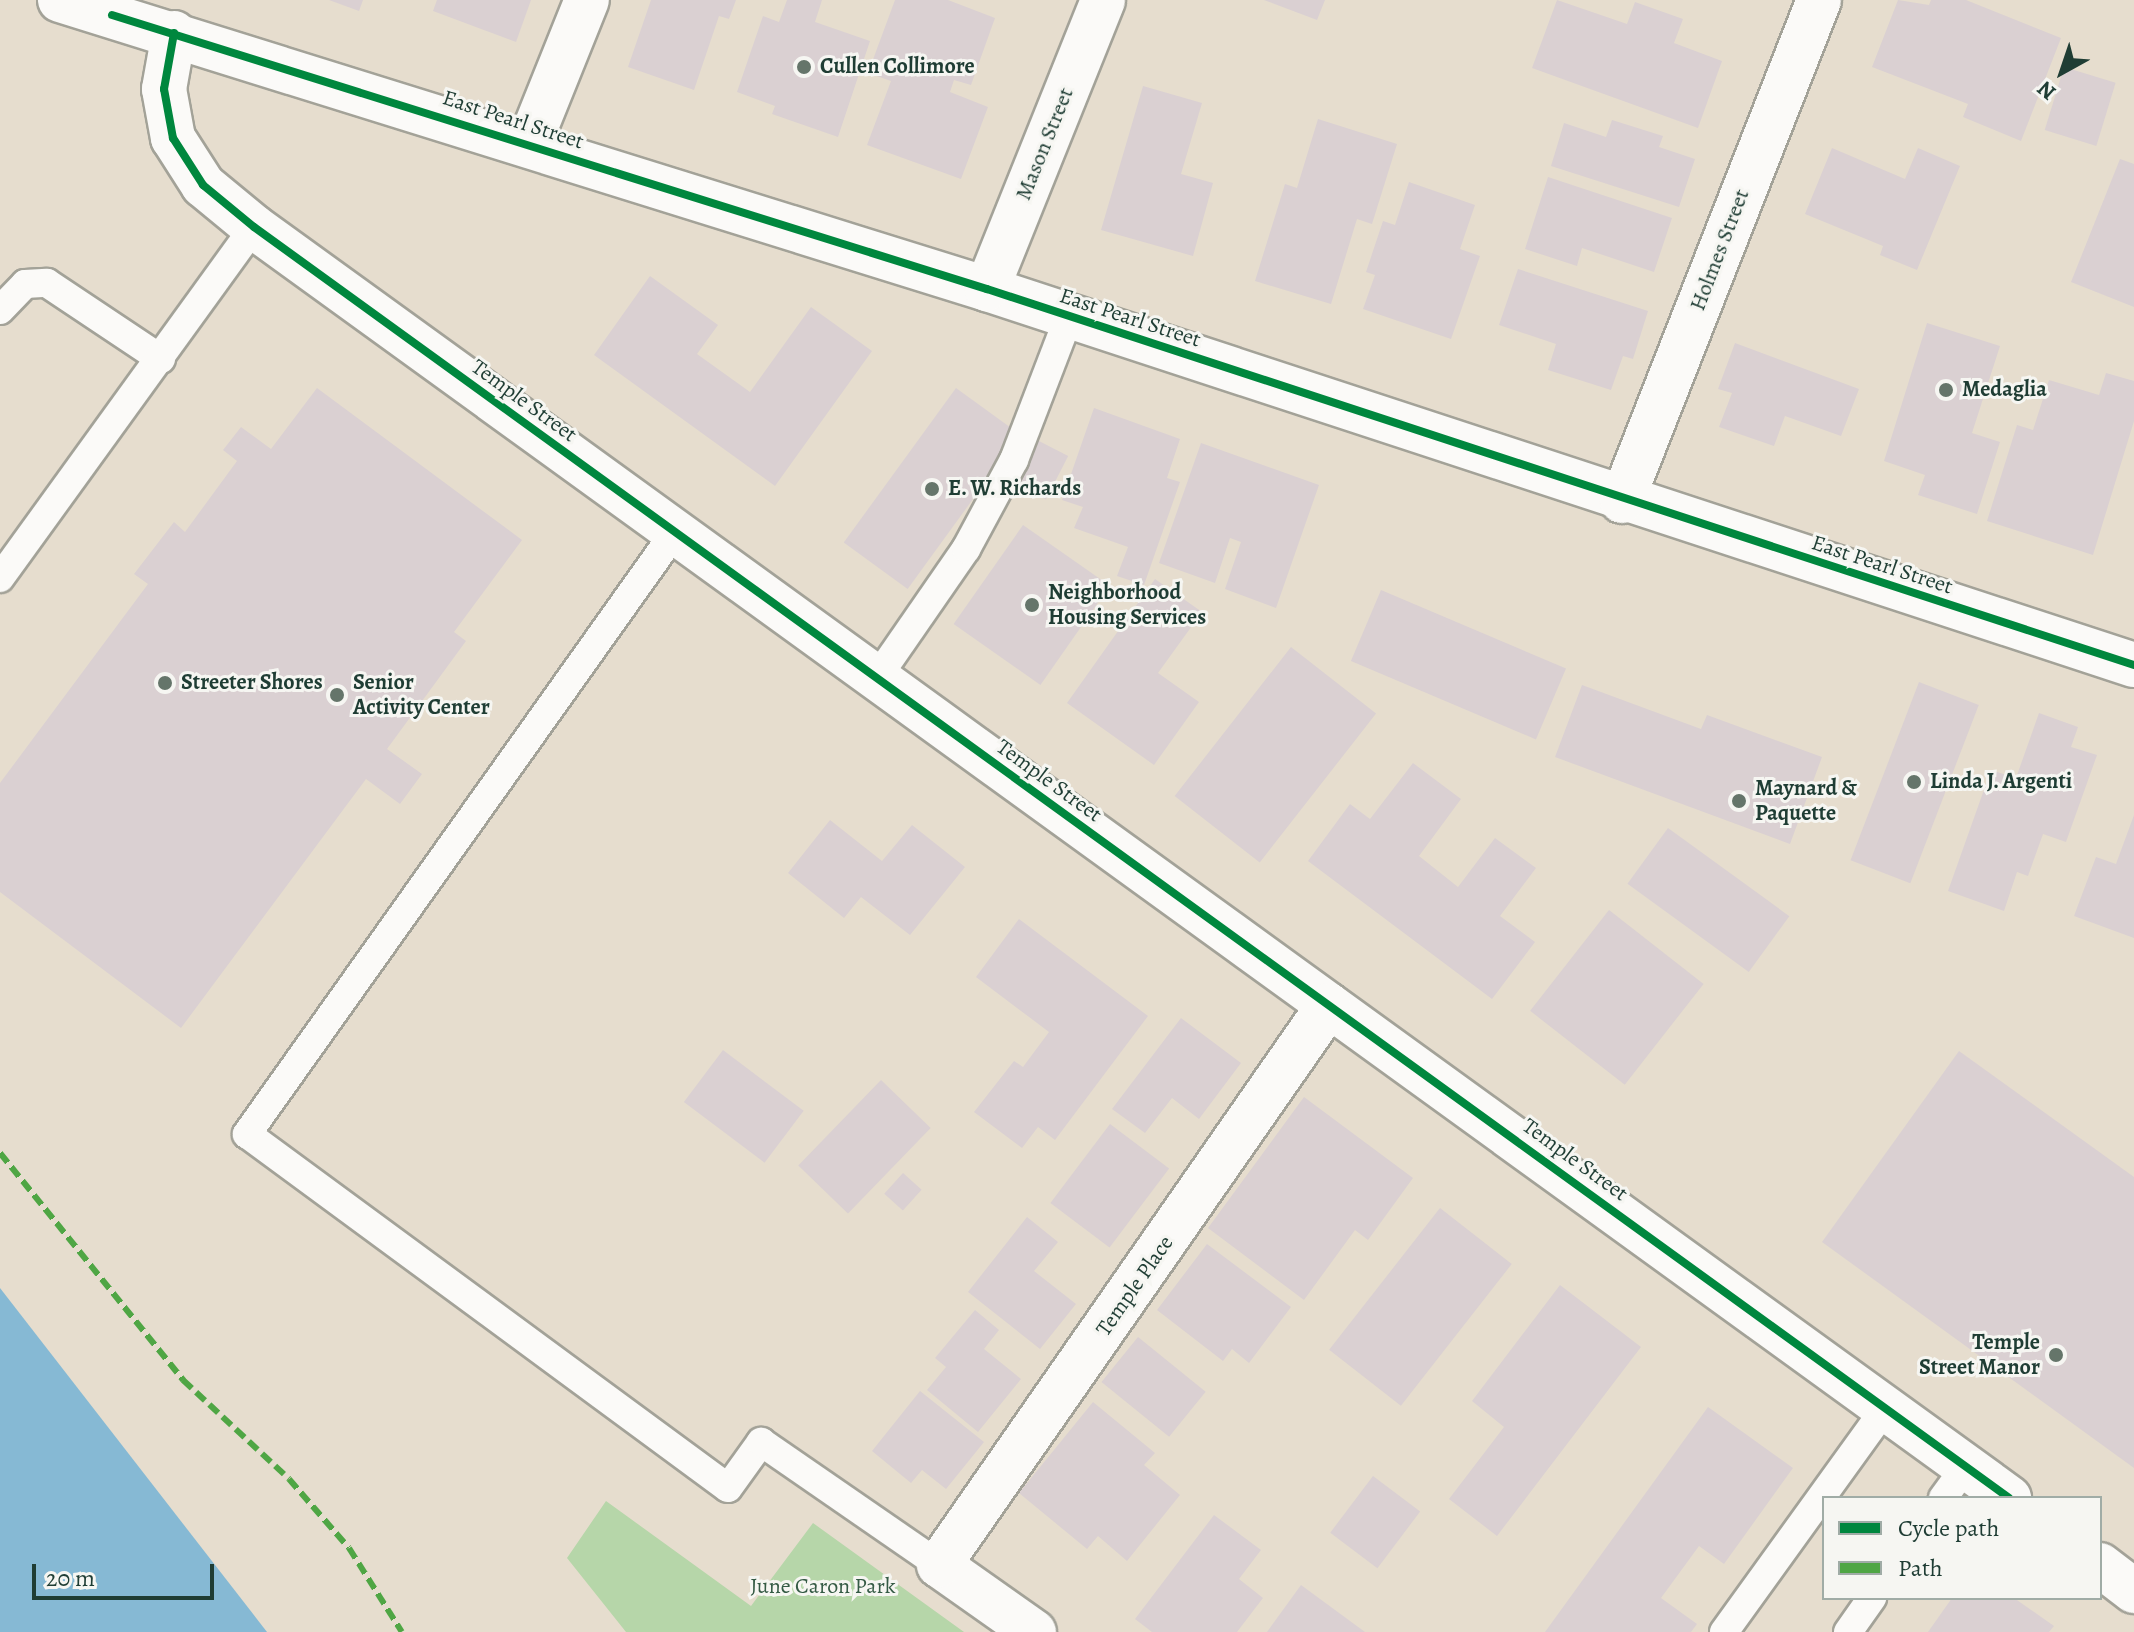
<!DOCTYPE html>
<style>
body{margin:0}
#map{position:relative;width:2134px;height:1632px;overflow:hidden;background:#e6ddce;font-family:Alegreya,serif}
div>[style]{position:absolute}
.green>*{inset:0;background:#b6d6a9}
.water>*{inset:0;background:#86b9d4}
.building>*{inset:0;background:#dad0d2;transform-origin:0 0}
.roads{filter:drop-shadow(2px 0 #a3a298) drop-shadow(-2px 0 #a3a298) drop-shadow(0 2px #a3a298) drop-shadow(0 -2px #a3a298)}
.service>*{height:28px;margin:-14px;padding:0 14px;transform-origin:14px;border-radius:14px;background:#fbfaf8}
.minor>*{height:44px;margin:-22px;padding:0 22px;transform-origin:22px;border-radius:22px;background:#fbfaf8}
.quiet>*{height:6px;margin-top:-3px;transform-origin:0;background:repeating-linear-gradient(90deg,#4fa644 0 12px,transparent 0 18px)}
.cycleway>*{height:8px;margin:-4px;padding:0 4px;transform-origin:4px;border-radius:4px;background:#00873e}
.dots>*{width:22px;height:22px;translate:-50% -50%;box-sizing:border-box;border:4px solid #f6f6f2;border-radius:50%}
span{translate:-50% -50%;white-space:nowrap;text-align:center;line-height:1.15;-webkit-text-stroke:6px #f6f6f2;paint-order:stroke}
.poi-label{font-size:22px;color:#1f3d34;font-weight:700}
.left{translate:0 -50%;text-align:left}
.right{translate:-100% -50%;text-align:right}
.street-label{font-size:22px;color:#1f3d34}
.park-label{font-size:22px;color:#355b45}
.legend{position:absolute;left:1822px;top:1496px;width:280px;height:104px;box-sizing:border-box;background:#f6f6f2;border:2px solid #a0aca6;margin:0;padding:10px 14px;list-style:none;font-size:24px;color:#1f3d34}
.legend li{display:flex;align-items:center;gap:16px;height:40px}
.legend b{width:40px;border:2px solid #a0aca6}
.north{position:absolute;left:2022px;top:32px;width:80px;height:80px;-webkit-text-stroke:6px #f6f6f2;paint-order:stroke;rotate:220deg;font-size:22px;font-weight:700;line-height:32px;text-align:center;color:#1f3d34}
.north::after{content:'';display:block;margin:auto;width:28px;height:36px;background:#1f3d34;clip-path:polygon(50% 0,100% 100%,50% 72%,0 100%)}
.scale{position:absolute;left:32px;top:1564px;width:182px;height:36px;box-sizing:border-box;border:4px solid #1f3d34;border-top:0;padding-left:10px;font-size:24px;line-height:28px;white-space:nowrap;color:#1f3d34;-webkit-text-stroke:6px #f6f6f2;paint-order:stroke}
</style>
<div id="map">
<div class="green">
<div style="clip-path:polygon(606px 1501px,751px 1606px,813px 1523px,964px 1632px,626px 1632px,567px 1558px)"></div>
</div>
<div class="water">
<div style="clip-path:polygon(0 1288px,267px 1632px,0 1632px)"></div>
</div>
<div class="building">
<div style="clip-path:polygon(329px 0,363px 0,359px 11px)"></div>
<div style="clip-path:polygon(437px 0,531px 0,516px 42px,433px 11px)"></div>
<div style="clip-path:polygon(651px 0,736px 0,729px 19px,719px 16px,694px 90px,628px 67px)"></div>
<div style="clip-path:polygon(787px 0,822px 0,815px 22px,870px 41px,838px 137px,772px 114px,775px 106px,737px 92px,763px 16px,779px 22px)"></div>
<div style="clip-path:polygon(895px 0,948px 0,995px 18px,971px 85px,954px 80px,950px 92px,988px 107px,961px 179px,867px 145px,891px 81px,868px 73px)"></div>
<div style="clip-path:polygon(1264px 0,1325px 0,1317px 20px)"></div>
<div style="clip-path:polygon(1557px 0,1627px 24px,1635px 2px,1683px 19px,1674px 43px,1722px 61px,1698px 128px,1532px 68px)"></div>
<div style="clip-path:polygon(1898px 0,1929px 5px,1931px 0,1966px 0,2061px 38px,2021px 141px,1963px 117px,1968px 104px,1872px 67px)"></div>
<div style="left:2064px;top:67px;width:54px;height:66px;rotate:17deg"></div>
<div style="clip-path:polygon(1143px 86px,1202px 103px,1181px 174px,1213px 183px,1193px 256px,1101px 230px)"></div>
<div style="clip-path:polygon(1318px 119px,1397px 144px,1372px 224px,1357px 219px,1331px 304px,1255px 281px,1285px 184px,1297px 188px)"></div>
<div style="clip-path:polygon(1612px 120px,1663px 136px,1659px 147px,1695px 159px,1679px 207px,1551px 166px,1564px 123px,1606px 137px)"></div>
<div style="clip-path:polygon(1832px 148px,1905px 179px,1918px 148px,1960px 166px,1917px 270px,1880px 255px,1883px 246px,1805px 214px)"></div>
<div style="clip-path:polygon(2120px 159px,2134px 164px,2134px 307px,2071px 282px)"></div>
<div style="clip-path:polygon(1548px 177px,1672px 218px,1654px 272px,1582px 248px,1577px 266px,1525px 249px)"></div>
<div style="clip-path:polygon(1409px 182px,1475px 205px,1460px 249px,1480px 256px,1451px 339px,1363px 309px,1375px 275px,1366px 272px,1383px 221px,1395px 225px)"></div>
<div style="clip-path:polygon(1518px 269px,1648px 311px,1633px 359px,1623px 356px,1611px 390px,1548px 370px,1556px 344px,1499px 325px)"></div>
<div style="clip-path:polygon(650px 276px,718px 325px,697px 354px,750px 392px,811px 307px,872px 351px,775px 486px,594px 355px)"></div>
<div style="clip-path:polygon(1927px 323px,2000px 346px,1972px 433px,2000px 442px,1977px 514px,1918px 495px,1925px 475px,1884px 461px)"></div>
<div style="clip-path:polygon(1735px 343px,1859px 389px,1841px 436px,1785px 416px,1774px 446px,1719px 427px,1732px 393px,1718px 389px)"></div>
<div style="clip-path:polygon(2106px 373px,2134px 381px,2134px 421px,2093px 555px,1987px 521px,2017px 425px,2033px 430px,2049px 380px,2099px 395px)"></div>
<div style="clip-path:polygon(317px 388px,522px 540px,454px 632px,466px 641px,387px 749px,422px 774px,400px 804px,366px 779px,181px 1028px,0 892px,0 783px,148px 584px,134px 574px,174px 522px,185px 532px,237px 461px,223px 450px,241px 427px,271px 449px)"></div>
<div style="left:956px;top:388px;width:79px;height:191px;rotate:36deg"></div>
<div style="clip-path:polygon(1094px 408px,1180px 439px,1167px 478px,1180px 482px,1144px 585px,1117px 576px,1128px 547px,1074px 528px,1083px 507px,1062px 500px)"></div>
<div style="left:1037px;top:440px;width:35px;height:49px;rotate:27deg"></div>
<div style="clip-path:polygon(1201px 443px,1319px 485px,1276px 608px,1225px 589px,1241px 542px,1230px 538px,1215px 583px,1159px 563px)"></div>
<div style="left:1023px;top:525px;width:106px;height:121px;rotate:35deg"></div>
<div style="clip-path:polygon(1155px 579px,1202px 612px,1158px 673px,1199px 702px,1154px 765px,1067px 703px)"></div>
<div style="left:1381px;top:590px;width:201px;height:77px;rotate:23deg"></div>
<div style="left:1291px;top:647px;width:108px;height:189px;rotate:38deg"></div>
<div style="left:1919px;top:682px;width:64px;height:191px;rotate:21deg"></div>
<div style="clip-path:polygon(1582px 685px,1701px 729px,1707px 715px,1822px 757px,1790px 844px,1555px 757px)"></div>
<div style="clip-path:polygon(2039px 713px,2078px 727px,2071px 747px,2097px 755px,2066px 842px,2043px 834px,2028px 876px,2017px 872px,2004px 911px,1948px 891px,1991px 770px,2016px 778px)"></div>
<div style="clip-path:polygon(1413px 763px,1461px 799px,1419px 856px,1458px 887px,1495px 838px,1536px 868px,1500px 916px,1535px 942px,1492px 999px,1308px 861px,1350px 804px,1370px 819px)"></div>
<div style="clip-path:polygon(2134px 815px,2134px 938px,2074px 916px,2096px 857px,2116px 864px)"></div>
<div style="clip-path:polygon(830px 820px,882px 861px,912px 825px,965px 867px,910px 935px,861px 897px,844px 918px,788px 873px)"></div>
<div style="left:1668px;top:828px;width:150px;height:69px;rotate:36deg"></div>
<div style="left:1609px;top:910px;width:120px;height:128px;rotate:38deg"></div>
<div style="clip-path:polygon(1019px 919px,1148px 1016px,1055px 1140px,1038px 1127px,1022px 1148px,974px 1112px,1014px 1061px,1023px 1067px,1049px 1032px,976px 977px)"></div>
<div style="clip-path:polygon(1181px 1018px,1241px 1063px,1199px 1119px,1172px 1098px,1145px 1133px,1112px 1109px)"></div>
<div style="left:723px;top:1050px;width:101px;height:65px;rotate:37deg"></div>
<div style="clip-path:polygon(1959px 1051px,2134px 1177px,2134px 1468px,1822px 1242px)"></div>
<div style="left:881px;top:1080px;width:69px;height:119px;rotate:44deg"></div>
<div style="clip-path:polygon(1304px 1097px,1413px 1178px,1368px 1240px,1355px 1230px,1304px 1300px,1208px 1228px)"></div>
<div style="left:1110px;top:1124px;width:74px;height:99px;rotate:37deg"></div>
<div style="left:903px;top:1173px;width:25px;height:28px;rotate:42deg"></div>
<div style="left:1440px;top:1208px;width:91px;height:180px;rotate:38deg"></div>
<div style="clip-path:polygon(1027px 1217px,1058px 1242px,1034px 1271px,1076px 1304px,1040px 1349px,968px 1292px)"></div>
<div style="clip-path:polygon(1207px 1244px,1291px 1307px,1249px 1363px,1232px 1349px,1223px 1361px,1157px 1310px)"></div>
<div style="clip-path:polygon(1560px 1285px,1641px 1347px,1497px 1536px,1449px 1499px,1504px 1427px,1472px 1401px)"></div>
<div style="clip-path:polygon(975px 1310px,999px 1330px,984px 1349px,1021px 1379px,978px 1432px,927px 1390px,946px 1367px,935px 1358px)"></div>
<div style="left:1138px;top:1337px;width:87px;height:58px;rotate:39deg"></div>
<div style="clip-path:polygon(920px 1391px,984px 1442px,946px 1489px,922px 1470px,911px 1483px,872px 1451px)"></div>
<div style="clip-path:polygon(1093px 1402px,1155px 1453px,1144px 1465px,1180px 1495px,1127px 1561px,1098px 1536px,1087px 1549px,1019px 1493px)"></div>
<div style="clip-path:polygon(1708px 1407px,1793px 1468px,1724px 1564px,1699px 1546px,1661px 1598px,1697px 1624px,1691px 1632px,1545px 1632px)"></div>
<div style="left:1373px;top:1476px;width:59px;height:71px;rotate:37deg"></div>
<div style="clip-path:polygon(1214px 1515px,1261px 1550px,1239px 1579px,1263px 1598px,1237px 1632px,1152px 1632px,1135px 1619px)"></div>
<div style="clip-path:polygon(1301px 1585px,1365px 1632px,1267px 1632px)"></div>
<div style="clip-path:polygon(1952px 1598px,2014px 1598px,2054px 1626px,2049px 1632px,1928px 1632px)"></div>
</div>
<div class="roads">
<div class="service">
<div style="left:0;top:310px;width:36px;rotate:-46deg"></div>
<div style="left:25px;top:284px;width:22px;rotate:-3deg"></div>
<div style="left:47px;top:283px;width:137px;rotate:33.7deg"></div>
<div style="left:675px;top:532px;width:739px;rotate:125.41deg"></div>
<div style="left:247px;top:1134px;width:597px;rotate:36.35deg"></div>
<div style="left:728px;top:1488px;width:57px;rotate:-54.3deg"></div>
<div style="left:761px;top:1442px;width:216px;rotate:34.6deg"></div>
<div style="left:0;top:578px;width:433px;rotate:-54.1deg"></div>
<div style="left:876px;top:679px;width:158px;rotate:-55.3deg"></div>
<div style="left:966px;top:549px;width:101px;rotate:-61.7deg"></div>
<div style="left:1014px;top:460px;width:153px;rotate:-69deg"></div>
<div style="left:1943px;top:1498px;width:39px;rotate:-54deg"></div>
<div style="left:1724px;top:1632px;width:277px;rotate:-54.2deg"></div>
<div style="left:1848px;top:1632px;width:42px;rotate:-54.8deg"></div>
</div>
<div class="minor">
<div style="left:60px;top:0;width:971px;rotate:17.32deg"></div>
<div style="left:987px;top:289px;width:1207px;rotate:18.15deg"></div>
<div style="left:174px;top:33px;width:57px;rotate:100.1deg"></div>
<div style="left:164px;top:89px;width:50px;rotate:79.6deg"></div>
<div style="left:173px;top:138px;width:56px;rotate:57.4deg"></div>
<div style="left:203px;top:185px;width:66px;rotate:39.5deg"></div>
<div style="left:254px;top:227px;width:2167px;rotate:35.91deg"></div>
<div style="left:529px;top:144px;width:155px;rotate:-68.1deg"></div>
<div style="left:987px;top:289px;width:311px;rotate:-68.1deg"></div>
<div style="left:1622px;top:501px;width:538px;rotate:-68.53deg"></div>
<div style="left:2100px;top:1565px;width:43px;rotate:37.4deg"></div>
<div style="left:1034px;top:1632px;width:116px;rotate:-144.8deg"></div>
<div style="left:939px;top:1565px;width:682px;rotate:-55.15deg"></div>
</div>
</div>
<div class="quiet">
<div style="left:0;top:1153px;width:292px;rotate:51.1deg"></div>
<div style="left:183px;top:1380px;width:145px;rotate:43deg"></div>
<div style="left:289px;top:1479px;width:91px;rotate:49deg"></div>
<div style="left:349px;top:1548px;width:99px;rotate:57.8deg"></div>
</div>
<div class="cycleway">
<div style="left:112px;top:15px;width:917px;rotate:17.39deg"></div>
<div style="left:987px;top:289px;width:1207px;rotate:18.15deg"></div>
<div style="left:174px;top:33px;width:57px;rotate:100.1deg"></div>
<div style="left:164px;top:89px;width:50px;rotate:79.6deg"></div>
<div style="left:173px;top:138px;width:56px;rotate:57.4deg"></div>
<div style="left:203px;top:185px;width:66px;rotate:39.5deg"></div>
<div style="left:254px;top:227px;width:2167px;rotate:35.91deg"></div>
</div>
<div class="dots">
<div style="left:804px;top:67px;background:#65756a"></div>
<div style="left:1946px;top:390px;background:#65756a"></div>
<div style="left:932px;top:489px;background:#65756a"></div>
<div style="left:1032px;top:605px;background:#65756a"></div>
<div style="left:165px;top:683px;background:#65756a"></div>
<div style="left:337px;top:695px;background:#65756a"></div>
<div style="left:1914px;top:782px;background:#65756a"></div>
<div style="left:1739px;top:801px;background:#65756a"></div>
<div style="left:2056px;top:1355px;background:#65756a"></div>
</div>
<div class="poi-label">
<span class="left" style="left:820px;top:67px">Cullen Collimore</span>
<span class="left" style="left:1962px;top:390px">Medaglia</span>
<span class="left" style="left:948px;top:489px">E. W. Richards</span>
<span class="left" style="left:1048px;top:605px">Neighborhood<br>Housing Services</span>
<span class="left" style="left:353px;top:695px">Senior<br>Activity Center</span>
<span class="left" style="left:181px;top:683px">Streeter Shores</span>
<span class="left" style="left:1930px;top:782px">Linda J. Argenti</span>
<span class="left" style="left:1755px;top:801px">Maynard &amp;<br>Paquette</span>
<span class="right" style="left:2040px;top:1355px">Temple<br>Street Manor</span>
</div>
<div class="street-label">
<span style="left:513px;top:120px;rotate:18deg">East Pearl Street</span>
<span style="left:1045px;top:144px;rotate:-68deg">Mason Street</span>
<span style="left:1720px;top:250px;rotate:-69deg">Holmes Street</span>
<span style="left:1130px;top:318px;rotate:18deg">East Pearl Street</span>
<span style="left:524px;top:401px;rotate:36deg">Temple Street</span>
<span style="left:1882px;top:565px;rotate:18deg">East Pearl Street</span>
<span style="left:1049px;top:781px;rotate:36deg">Temple Street</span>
<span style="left:1575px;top:1160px;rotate:36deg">Temple Street</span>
<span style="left:1135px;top:1286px;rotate:-55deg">Temple Place</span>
</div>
<div class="park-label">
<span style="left:823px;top:1587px">June Caron Park</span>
</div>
<ul class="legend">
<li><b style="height:10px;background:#00873e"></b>Cycle path</li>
<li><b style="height:10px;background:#4fa644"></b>Path</li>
</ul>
<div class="north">N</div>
<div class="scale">20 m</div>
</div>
